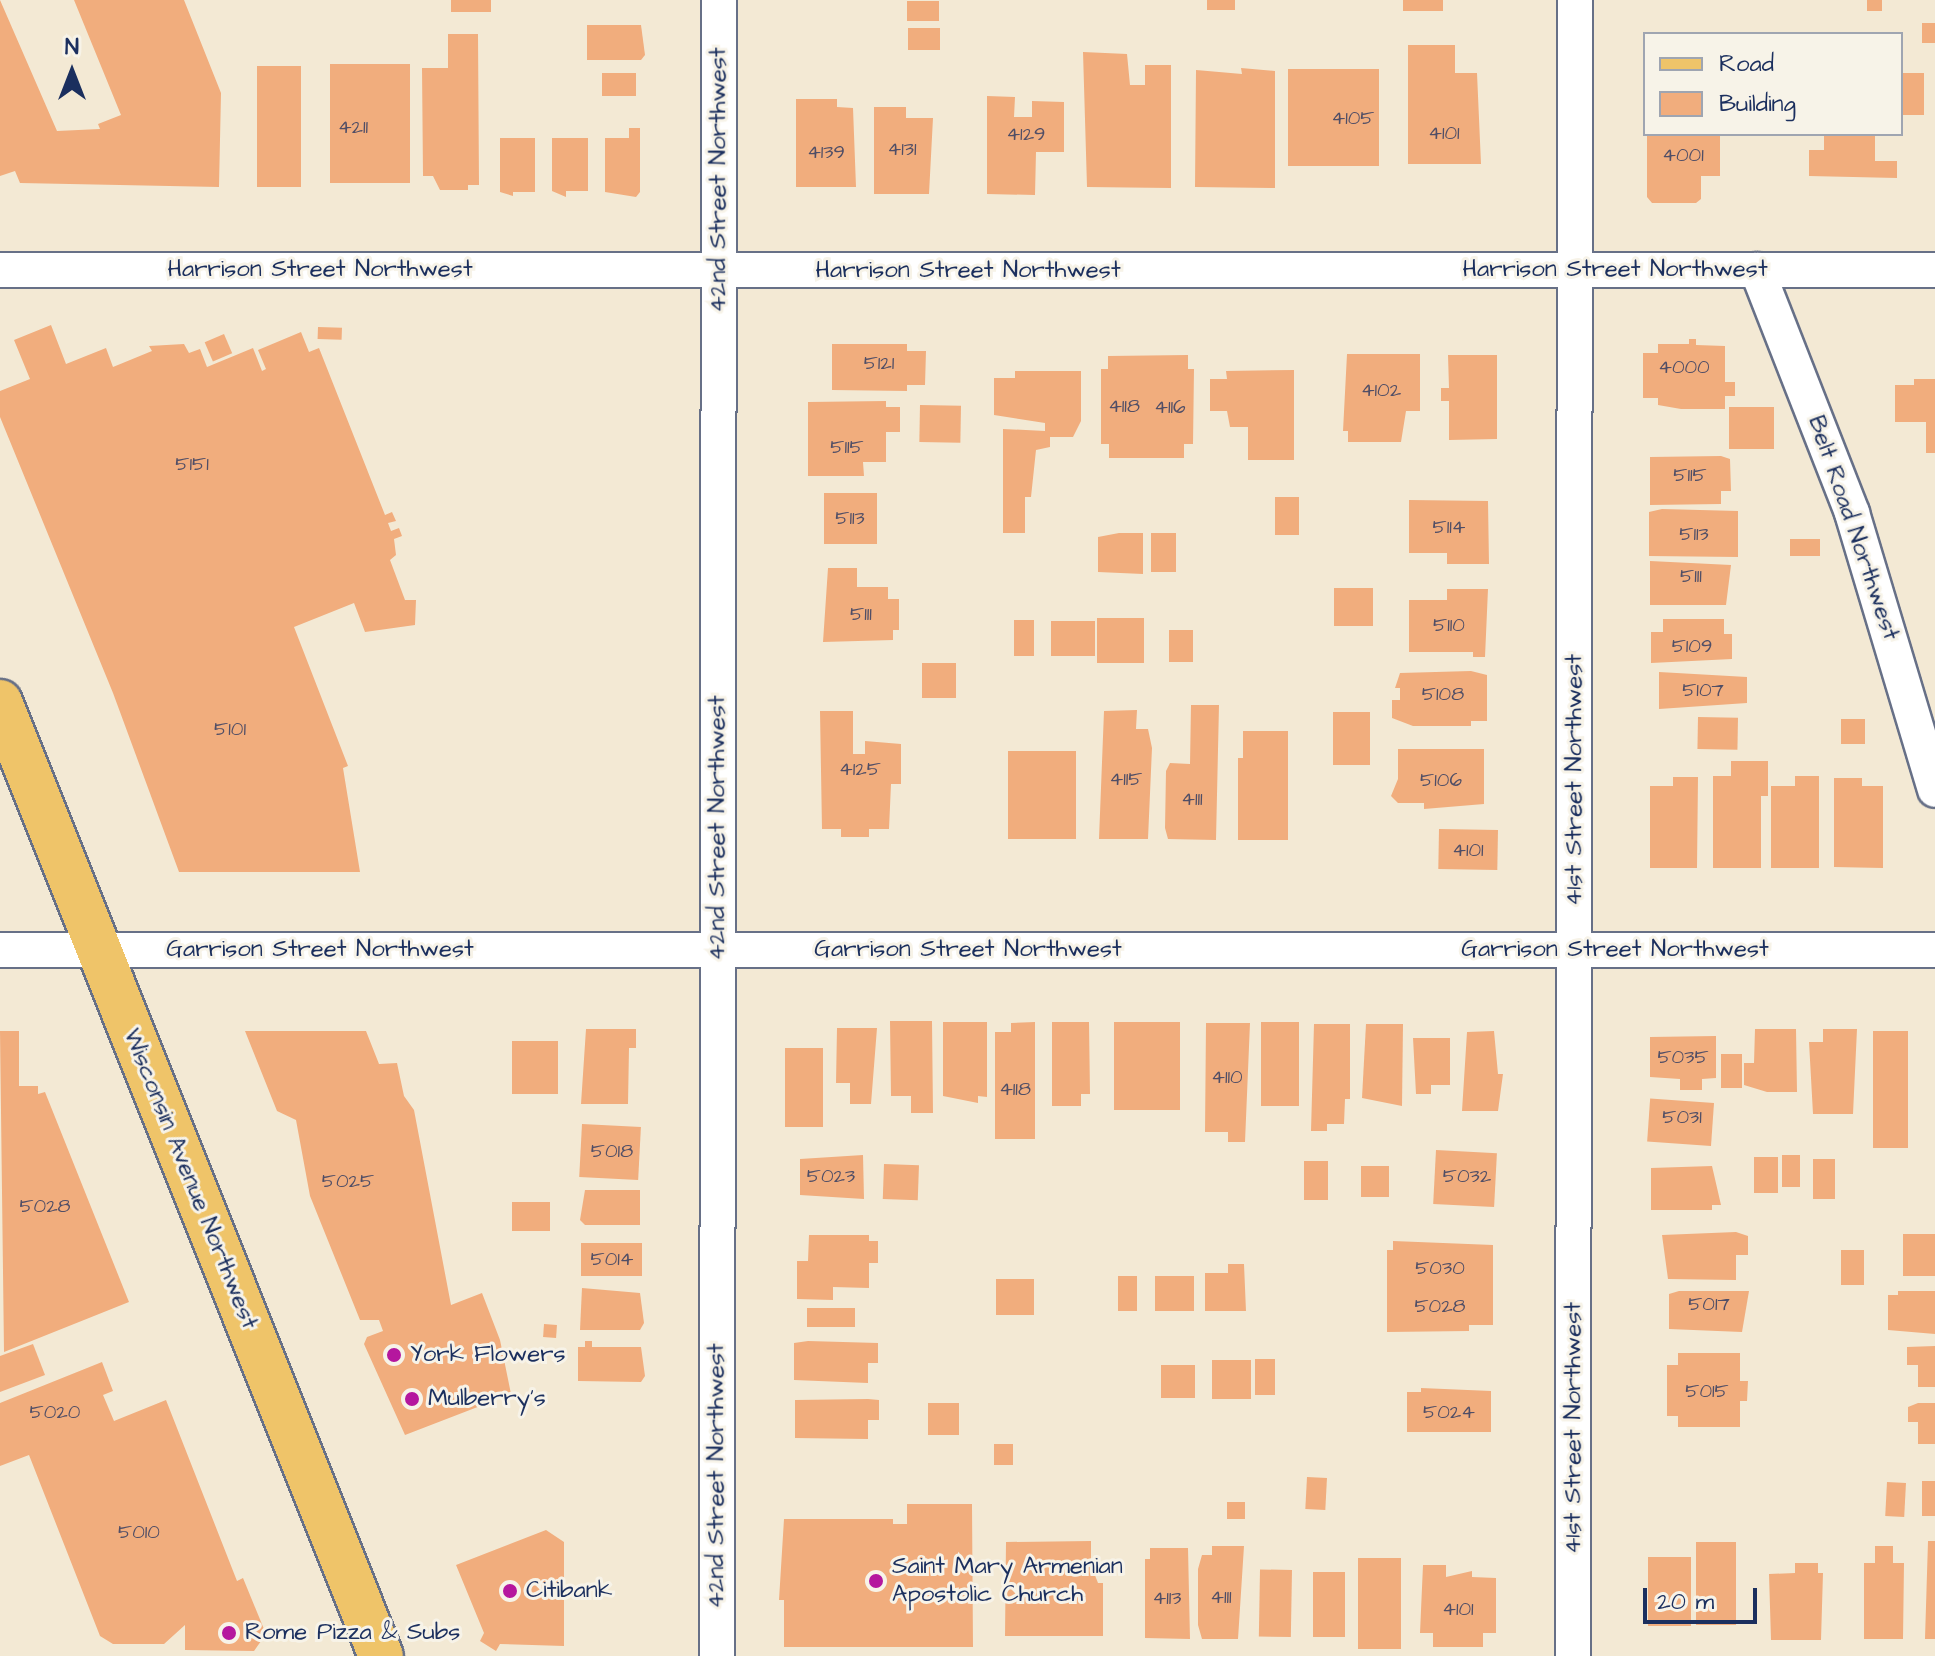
<!DOCTYPE html>
<style>
body{margin:0}
#map{position:relative;width:1935px;height:1656px;overflow:hidden;background:#f3e9d4;font-family:"Architects Daughter",sans-serif}
div>[style]{position:absolute}
.building>*{inset:0;background:#f1ad7d;transform-origin:0 0}
.roads{filter:drop-shadow(2px 0 #677087) drop-shadow(-2px 0 #677087) drop-shadow(0 2px #677087) drop-shadow(0 -2px #677087)}
.street>*{height:34px;margin:-17px;padding:0 17px;transform-origin:17px;border-radius:17px;background:#fff}
.primary>*{height:44px;margin:-22px;padding:0 22px;transform-origin:22px;border-radius:22px;background:#efc469}
.dots>*{width:22px;height:22px;translate:-50% -50%;box-sizing:border-box;border:4px solid #f7f3e8;border-radius:50%}
span{translate:-50% -50%;white-space:nowrap;text-align:center;line-height:1.15;-webkit-text-stroke:6px #f7f3e8;paint-order:stroke}
.number-label{font-size:20px;color:#504e66}
.number-label span{-webkit-text-stroke-width:0}
.street-label{font-size:24px;color:#1b2f5e}
.poi-label{font-size:24px;color:#1b2f5e}
.left{translate:0 -50%;text-align:left}
.legend{position:absolute;left:1643px;top:32px;width:260px;height:104px;box-sizing:border-box;background:#f7f3e8;border:2px solid #9fa5b1;margin:0;padding:10px 14px;list-style:none;font-size:24px;color:#1b2f5e}
.legend li{display:flex;align-items:center;gap:16px;height:40px}
.legend b{width:40px;border:2px solid #9fa5b1}
.north{position:absolute;left:32px;top:32px;width:80px;height:80px;-webkit-text-stroke:6px #f7f3e8;paint-order:stroke;rotate:0deg;font-size:22px;font-weight:700;line-height:32px;text-align:center;color:#1b2f5e}
.north::after{content:'';display:block;margin:auto;width:28px;height:36px;background:#1b2f5e;clip-path:polygon(50% 0,100% 100%,50% 72%,0 100%)}
.scale{position:absolute;left:1643px;top:1588px;width:114px;height:36px;box-sizing:border-box;border:4px solid #1b2f5e;border-top:0;padding-left:10px;font-size:24px;line-height:28px;white-space:nowrap;color:#1b2f5e;-webkit-text-stroke:6px #f7f3e8;paint-order:stroke}
</style>
<div id="map">
<div class="building">
<div style="clip-path:polygon(0 0,57px 131px,100px 129px,98px 124px,121px 115px,74px 0,184px 0,221px 93px,219px 187px,20px 183px,15px 171px,0 176px)"></div>
<div style="left:451px;top:0;width:40px;height:12px"></div>
<div style="left:1207px;top:0;width:28px;height:10px"></div>
<div style="left:1403px;top:0;width:40px;height:11px"></div>
<div style="left:1867px;top:0;width:15px;height:11px"></div>
<div style="left:907px;top:1px;width:32px;height:20px"></div>
<div style="left:1922px;top:23px;width:13px;height:20px"></div>
<div style="clip-path:polygon(587px 25px,641px 25px,645px 55px,641px 60px,587px 60px)"></div>
<div style="left:908px;top:28px;width:32px;height:22px"></div>
<div style="clip-path:polygon(448px 34px,478px 34px,479px 185px,468px 185px,468px 190px,440px 190px,433px 176px,423px 176px,422px 68px,448px 68px)"></div>
<div style="clip-path:polygon(1408px 45px,1455px 45px,1455px 73px,1477px 73px,1481px 164px,1408px 164px)"></div>
<div style="clip-path:polygon(1083px 52px,1127px 54px,1130px 85px,1145px 85px,1145px 65px,1171px 65px,1171px 188px,1087px 187px)"></div>
<div style="left:330px;top:64px;width:80px;height:119px"></div>
<div style="left:257px;top:66px;width:44px;height:121px"></div>
<div style="clip-path:polygon(1241px 68px,1275px 71px,1275px 188px,1195px 187px,1196px 70px,1242px 74px)"></div>
<div style="left:1288px;top:69px;width:91px;height:97px"></div>
<div style="left:602px;top:73px;width:34px;height:23px"></div>
<div style="left:1901px;top:73px;width:23px;height:42px"></div>
<div style="clip-path:polygon(987px 96px,1015px 97px,1014px 117px,1032px 117px,1032px 101px,1064px 102px,1064px 152px,1036px 152px,1035px 195px,987px 194px)"></div>
<div style="clip-path:polygon(796px 99px,837px 99px,837px 107px,853px 108px,856px 187px,796px 187px)"></div>
<div style="clip-path:polygon(874px 107px,906px 107px,906px 118px,933px 118px,929px 194px,874px 194px)"></div>
<div style="clip-path:polygon(629px 128px,640px 128px,640px 192px,636px 197px,605px 192px,605px 138px,629px 138px)"></div>
<div style="clip-path:polygon(1647px 134px,1720px 134px,1720px 176px,1701px 176px,1701px 199px,1696px 203px,1652px 203px,1647px 197px)"></div>
<div style="clip-path:polygon(1824px 134px,1875px 134px,1875px 161px,1897px 161px,1897px 178px,1809px 176px,1809px 150px,1824px 150px)"></div>
<div style="clip-path:polygon(500px 138px,535px 138px,535px 192px,513px 192px,513px 196px,500px 192px)"></div>
<div style="clip-path:polygon(552px 138px,588px 138px,588px 191px,566px 191px,566px 197px,552px 191px)"></div>
<div style="clip-path:polygon(51px 325px,66px 364px,106px 348px,113px 367px,152px 351px,149px 346px,184px 344px,189px 353px,200px 349px,207px 367px,253px 348px,262px 371px,266px 369px,258px 350px,301px 332px,309px 352px,319px 348px,385px 515px,392px 512px,396px 521px,388px 523px,391px 531px,399px 528px,402px 536px,394px 539px,396px 555px,390px 560px,405px 600px,416px 600px,415px 625px,365px 632px,354px 603px,294px 627px,348px 766px,343px 768px,360px 872px,179px 872px,113px 693px,0 417px,0 391px,30px 379px,14px 340px)"></div>
<div style="left:318px;top:327px;width:24px;height:12px;rotate:2deg"></div>
<div style="left:224px;top:334px;width:21px;height:21px;rotate:67deg"></div>
<div style="clip-path:polygon(1689px 339px,1696px 339px,1696px 345px,1725px 346px,1725px 382px,1735px 382px,1735px 396px,1725px 396px,1725px 409px,1681px 409px,1658px 405px,1658px 398px,1643px 398px,1643px 353px,1658px 353px,1658px 344px,1689px 344px)"></div>
<div style="clip-path:polygon(832px 344px,907px 344px,907px 351px,926px 351px,925px 385px,907px 385px,907px 391px,832px 390px)"></div>
<div style="clip-path:polygon(1347px 354px,1420px 354px,1420px 411px,1406px 411px,1401px 442px,1348px 442px,1348px 431px,1343px 431px)"></div>
<div style="clip-path:polygon(1188px 355px,1188px 369px,1194px 369px,1193px 444px,1184px 444px,1184px 458px,1109px 458px,1109px 444px,1101px 444px,1101px 369px,1108px 369px,1108px 356px)"></div>
<div style="clip-path:polygon(1448px 355px,1497px 355px,1497px 439px,1449px 440px,1449px 401px,1441px 401px,1441px 388px,1449px 388px)"></div>
<div style="clip-path:polygon(1294px 370px,1294px 460px,1248px 460px,1248px 427px,1230px 427px,1227px 411px,1210px 411px,1210px 379px,1227px 379px,1226px 371px)"></div>
<div style="clip-path:polygon(1015px 371px,1081px 371px,1081px 421px,1073px 437px,1050px 437px,1050px 447px,1036px 450px,1031px 497px,1025px 497px,1025px 533px,1003px 533px,1003px 429px,1045px 431px,1045px 423px,994px 415px,994px 378px,1015px 378px)"></div>
<div style="clip-path:polygon(1914px 379px,1935px 379px,1935px 453px,1926px 453px,1926px 422px,1895px 422px,1895px 385px,1914px 385px)"></div>
<div style="clip-path:polygon(886px 401px,886px 407px,900px 407px,900px 432px,886px 432px,886px 462px,863px 462px,864px 476px,808px 476px,808px 402px)"></div>
<div style="left:920px;top:405px;width:41px;height:37px;rotate:1deg"></div>
<div style="left:1729px;top:407px;width:45px;height:42px"></div>
<div style="clip-path:polygon(1721px 456px,1730px 459px,1731px 491px,1721px 491px,1721px 504px,1650px 505px,1650px 457px)"></div>
<div style="left:824px;top:493px;width:53px;height:51px"></div>
<div style="left:1275px;top:497px;width:24px;height:38px"></div>
<div style="clip-path:polygon(1409px 500px,1488px 501px,1489px 564px,1447px 564px,1447px 553px,1409px 553px)"></div>
<div style="clip-path:polygon(1662px 509px,1738px 511px,1738px 557px,1649px 556px,1649px 512px)"></div>
<div style="clip-path:polygon(1119px 533px,1143px 533px,1143px 574px,1098px 572px,1098px 537px)"></div>
<div style="left:1151px;top:533px;width:25px;height:39px"></div>
<div style="left:1790px;top:539px;width:30px;height:17px"></div>
<div style="clip-path:polygon(1650px 561px,1731px 565px,1726px 605px,1650px 605px)"></div>
<div style="clip-path:polygon(828px 568px,857px 568px,857px 587px,888px 587px,888px 599px,899px 599px,899px 630px,893px 630px,893px 640px,823px 642px)"></div>
<div style="left:1334px;top:588px;width:39px;height:38px"></div>
<div style="clip-path:polygon(1447px 589px,1488px 589px,1485px 657px,1473px 657px,1473px 652px,1409px 652px,1409px 600px,1447px 600px)"></div>
<div style="left:1097px;top:618px;width:47px;height:45px"></div>
<div style="clip-path:polygon(1663px 619px,1724px 619px,1724px 634px,1732px 634px,1732px 659px,1651px 663px,1651px 632px,1663px 632px)"></div>
<div style="left:1014px;top:620px;width:20px;height:36px"></div>
<div style="left:1051px;top:621px;width:44px;height:35px"></div>
<div style="left:1169px;top:630px;width:24px;height:32px"></div>
<div style="left:922px;top:663px;width:34px;height:35px"></div>
<div style="clip-path:polygon(1471px 671px,1487px 675px,1487px 721px,1471px 721px,1471px 726px,1413px 726px,1392px 718px,1392px 700px,1400px 700px,1400px 688px,1395px 688px,1400px 673px)"></div>
<div style="clip-path:polygon(1659px 672px,1747px 677px,1747px 703px,1659px 709px)"></div>
<div style="clip-path:polygon(1191px 705px,1219px 705px,1216px 840px,1168px 839px,1165px 828px,1166px 771px,1170px 763px,1190px 764px)"></div>
<div style="clip-path:polygon(1137px 710px,1136px 729px,1148px 729px,1152px 748px,1148px 839px,1099px 839px,1104px 711px)"></div>
<div style="clip-path:polygon(820px 711px,853px 711px,853px 754px,865px 754px,865px 741px,901px 744px,901px 784px,891px 784px,889px 829px,869px 829px,869px 837px,841px 837px,841px 829px,822px 829px)"></div>
<div style="left:1333px;top:712px;width:37px;height:53px"></div>
<div style="left:1698px;top:717px;width:40px;height:32px;rotate:1deg"></div>
<div style="left:1865px;top:719px;width:25px;height:24px;rotate:90deg"></div>
<div style="clip-path:polygon(1243px 731px,1288px 731px,1288px 840px,1238px 840px,1238px 758px,1243px 758px)"></div>
<div style="clip-path:polygon(1398px 749px,1484px 749px,1484px 804px,1424px 809px,1424px 803px,1398px 803px,1391px 796px,1398px 779px)"></div>
<div style="left:1008px;top:751px;width:68px;height:88px"></div>
<div style="clip-path:polygon(1731px 761px,1768px 761px,1768px 796px,1761px 796px,1761px 868px,1713px 868px,1713px 776px,1731px 776px)"></div>
<div style="clip-path:polygon(1795px 776px,1819px 776px,1819px 868px,1771px 868px,1771px 786px,1795px 786px)"></div>
<div style="clip-path:polygon(1673px 777px,1698px 777px,1697px 868px,1650px 868px,1650px 786px,1673px 786px)"></div>
<div style="clip-path:polygon(1834px 778px,1862px 778px,1862px 786px,1883px 786px,1883px 868px,1834px 867px)"></div>
<div style="left:1439px;top:829px;width:59px;height:40px;rotate:1deg"></div>
<div style="clip-path:polygon(890px 1021px,932px 1021px,933px 1113px,911px 1113px,911px 1096px,891px 1096px)"></div>
<div style="clip-path:polygon(943px 1022px,987px 1022px,987px 1097px,978px 1096px,978px 1103px,943px 1096px)"></div>
<div style="clip-path:polygon(1035px 1022px,1035px 1139px,995px 1139px,995px 1032px,1011px 1032px,1011px 1023px)"></div>
<div style="clip-path:polygon(1052px 1022px,1089px 1022px,1090px 1094px,1081px 1094px,1081px 1106px,1052px 1106px)"></div>
<div style="left:1114px;top:1022px;width:66px;height:88px"></div>
<div style="left:1261px;top:1022px;width:38px;height:84px"></div>
<div style="clip-path:polygon(1206px 1023px,1250px 1023px,1245px 1142px,1228px 1142px,1228px 1132px,1205px 1132px)"></div>
<div style="clip-path:polygon(1314px 1024px,1350px 1024px,1350px 1099px,1345px 1099px,1344px 1124px,1327px 1124px,1327px 1131px,1311px 1131px)"></div>
<div style="clip-path:polygon(1366px 1024px,1403px 1024px,1402px 1106px,1362px 1098px)"></div>
<div style="clip-path:polygon(837px 1028px,877px 1028px,871px 1104px,850px 1104px,850px 1083px,836px 1083px)"></div>
<div style="clip-path:polygon(586px 1029px,636px 1029px,636px 1048px,629px 1048px,628px 1104px,581px 1104px)"></div>
<div style="clip-path:polygon(1755px 1029px,1796px 1029px,1797px 1092px,1767px 1092px,1744px 1085px,1744px 1063px,1754px 1063px)"></div>
<div style="clip-path:polygon(1823px 1029px,1857px 1029px,1853px 1114px,1813px 1114px,1809px 1042px,1823px 1042px)"></div>
<div style="clip-path:polygon(0 1031px,19px 1031px,19px 1086px,38px 1086px,38px 1094px,45px 1092px,129px 1302px,4px 1352px)"></div>
<div style="clip-path:polygon(245px 1031px,366px 1031px,379px 1064px,397px 1063px,404px 1096px,414px 1110px,451px 1305px,482px 1293px,500px 1340px,511px 1394px,405px 1435px,364px 1344px,367px 1337px,383px 1331px,379px 1320px,360px 1320px,310px 1196px,296px 1120px,277px 1111px)"></div>
<div style="clip-path:polygon(1494px 1031px,1498px 1074px,1503px 1074px,1498px 1111px,1462px 1111px,1467px 1032px)"></div>
<div style="left:1873px;top:1031px;width:35px;height:117px"></div>
<div style="clip-path:polygon(1716px 1036px,1716px 1078px,1702px 1079px,1702px 1090px,1680px 1090px,1680px 1079px,1650px 1077px,1650px 1037px)"></div>
<div style="clip-path:polygon(1413px 1038px,1450px 1038px,1450px 1085px,1431px 1085px,1431px 1094px,1416px 1094px)"></div>
<div style="left:512px;top:1041px;width:46px;height:53px"></div>
<div style="left:785px;top:1048px;width:38px;height:79px"></div>
<div style="left:1721px;top:1054px;width:21px;height:34px"></div>
<div style="left:1714px;top:1103px;width:43px;height:64px;rotate:94deg"></div>
<div style="left:582px;top:1124px;width:59px;height:53px;rotate:3deg"></div>
<div style="left:1436px;top:1150px;width:61px;height:54px;rotate:3deg"></div>
<div style="clip-path:polygon(863px 1155px,864px 1199px,800px 1195px,800px 1159px)"></div>
<div style="left:1782px;top:1155px;width:18px;height:32px"></div>
<div style="left:1754px;top:1157px;width:24px;height:36px"></div>
<div style="left:1813px;top:1159px;width:22px;height:40px"></div>
<div style="left:1304px;top:1161px;width:24px;height:39px"></div>
<div style="left:884px;top:1164px;width:35px;height:35px;rotate:2deg"></div>
<div style="left:1361px;top:1166px;width:28px;height:31px"></div>
<div style="clip-path:polygon(1712px 1166px,1721px 1205px,1712px 1205px,1712px 1210px,1651px 1210px,1651px 1168px)"></div>
<div style="clip-path:polygon(585px 1190px,640px 1190px,640px 1225px,585px 1225px,580px 1220px)"></div>
<div style="left:512px;top:1202px;width:38px;height:29px"></div>
<div style="clip-path:polygon(1736px 1232px,1748px 1236px,1748px 1255px,1736px 1255px,1736px 1280px,1668px 1279px,1662px 1235px)"></div>
<div style="left:1903px;top:1234px;width:32px;height:42px"></div>
<div style="clip-path:polygon(809px 1235px,869px 1235px,869px 1241px,878px 1241px,878px 1263px,869px 1263px,869px 1288px,833px 1287px,833px 1300px,797px 1299px,797px 1261px,808px 1261px)"></div>
<div style="clip-path:polygon(1393px 1241px,1493px 1245px,1493px 1325px,1469px 1325px,1469px 1331px,1387px 1332px,1387px 1250px,1393px 1250px)"></div>
<div style="left:581px;top:1243px;width:61px;height:33px"></div>
<div style="left:1841px;top:1250px;width:23px;height:35px"></div>
<div style="clip-path:polygon(1228px 1264px,1244px 1264px,1246px 1311px,1205px 1311px,1205px 1273px,1228px 1273px)"></div>
<div style="left:1118px;top:1276px;width:19px;height:35px"></div>
<div style="left:1155px;top:1276px;width:39px;height:35px"></div>
<div style="left:996px;top:1279px;width:38px;height:36px"></div>
<div style="clip-path:polygon(582px 1288px,640px 1293px,644px 1323px,640px 1330px,580px 1330px)"></div>
<div style="clip-path:polygon(1679px 1291px,1749px 1291px,1742px 1332px,1669px 1329px,1669px 1294px)"></div>
<div style="clip-path:polygon(1898px 1291px,1935px 1291px,1935px 1334px,1888px 1330px,1888px 1295px,1898px 1295px)"></div>
<div style="left:807px;top:1308px;width:48px;height:19px"></div>
<div style="left:544px;top:1324px;width:13px;height:13px;rotate:4deg"></div>
<div style="clip-path:polygon(585px 1341px,592px 1341px,592px 1347px,641px 1347px,645px 1376px,641px 1382px,578px 1381px,578px 1347px,585px 1347px)"></div>
<div style="clip-path:polygon(808px 1341px,878px 1343px,878px 1363px,868px 1363px,868px 1383px,794px 1380px,794px 1343px)"></div>
<div style="clip-path:polygon(33px 1344px,45px 1375px,0 1392px,0 1356px)"></div>
<div style="clip-path:polygon(1935px 1346px,1935px 1387px,1918px 1387px,1918px 1365px,1907px 1365px,1907px 1347px)"></div>
<div style="clip-path:polygon(1678px 1353px,1740px 1353px,1740px 1381px,1748px 1381px,1747px 1401px,1740px 1401px,1740px 1427px,1678px 1427px,1678px 1416px,1667px 1416px,1667px 1365px,1678px 1365px)"></div>
<div style="left:1255px;top:1359px;width:20px;height:36px"></div>
<div style="left:1212px;top:1360px;width:39px;height:39px"></div>
<div style="clip-path:polygon(102px 1362px,113px 1391px,103px 1395px,114px 1421px,166px 1400px,237px 1581px,243px 1578px,266px 1634px,254px 1651px,185px 1650px,185px 1625px,164px 1644px,113px 1644px,100px 1636px,29px 1455px,0 1466px,0 1403px)"></div>
<div style="left:1161px;top:1365px;width:34px;height:33px"></div>
<div style="clip-path:polygon(1421px 1388px,1491px 1391px,1491px 1432px,1407px 1432px,1407px 1392px,1421px 1392px)"></div>
<div style="clip-path:polygon(868px 1399px,879px 1400px,879px 1420px,868px 1420px,868px 1439px,795px 1438px,795px 1400px)"></div>
<div style="left:928px;top:1403px;width:31px;height:32px"></div>
<div style="clip-path:polygon(1918px 1403px,1935px 1403px,1935px 1444px,1918px 1444px,1918px 1422px,1908px 1422px,1908px 1407px)"></div>
<div style="left:994px;top:1444px;width:19px;height:21px"></div>
<div style="left:1307px;top:1477px;width:20px;height:32px;rotate:3deg"></div>
<div style="left:1922px;top:1481px;width:13px;height:35px"></div>
<div style="left:1887px;top:1482px;width:19px;height:34px;rotate:3deg"></div>
<div style="left:1227px;top:1502px;width:18px;height:17px"></div>
<div style="clip-path:polygon(907px 1504px,972px 1504px,973px 1647px,784px 1647px,784px 1600px,779px 1600px,784px 1519px,893px 1519px,893px 1524px,907px 1524px)"></div>
<div style="clip-path:polygon(546px 1530px,564px 1542px,564px 1646px,500px 1644px,496px 1651px,480px 1641px,484px 1633px,456px 1565px)"></div>
<div style="clip-path:polygon(1091px 1541px,1091px 1565px,1098px 1583px,1103px 1583px,1103px 1636px,1005px 1636px,1006px 1542px)"></div>
<div style="clip-path:polygon(1928px 1541px,1935px 1541px,1935px 1639px,1925px 1639px)"></div>
<div style="left:1696px;top:1542px;width:40px;height:83px"></div>
<div style="clip-path:polygon(1212px 1546px,1244px 1546px,1238px 1639px,1202px 1639px,1198px 1625px,1198px 1569px,1202px 1555px,1212px 1555px)"></div>
<div style="clip-path:polygon(1875px 1546px,1893px 1546px,1893px 1563px,1904px 1563px,1903px 1639px,1864px 1639px,1864px 1563px,1875px 1563px)"></div>
<div style="clip-path:polygon(1150px 1548px,1188px 1548px,1190px 1639px,1145px 1638px,1145px 1559px,1150px 1559px)"></div>
<div style="left:1648px;top:1557px;width:43px;height:69px"></div>
<div style="left:1358px;top:1558px;width:43px;height:91px"></div>
<div style="clip-path:polygon(1795px 1563px,1818px 1563px,1818px 1573px,1823px 1573px,1821px 1640px,1771px 1640px,1769px 1574px,1795px 1573px)"></div>
<div style="clip-path:polygon(1423px 1565px,1446px 1565px,1446px 1577px,1472px 1571px,1472px 1577px,1496px 1578px,1496px 1633px,1483px 1633px,1483px 1647px,1433px 1647px,1433px 1633px,1420px 1633px)"></div>
<div style="left:1292px;top:1570px;width:67px;height:32px;rotate:91deg"></div>
<div style="left:1313px;top:1572px;width:32px;height:65px"></div>
</div>
<div class="roads">
<div class="street">
<div style="left:0;top:270px;width:1935px"></div>
<div style="left:1757px;top:270px;width:261px;rotate:68.6deg"></div>
<div style="left:1852px;top:513px;width:289px;rotate:73.3deg"></div>
<div style="left:0;top:950px;width:1935px"></div>
<div style="left:717px;top:1656px;width:1656px;rotate:-89.93deg"></div>
<div style="left:1573px;top:1656px;width:1656px;rotate:-89.93deg"></div>
</div>
<div class="primary">
<div style="left:0;top:702px;width:1027px;rotate:68.23deg"></div>
</div>
</div>
<div class="dots">
<div style="left:394px;top:1355px;background:#b5179e"></div>
<div style="left:412px;top:1399px;background:#b5179e"></div>
<div style="left:876px;top:1581px;background:#b5179e"></div>
<div style="left:510px;top:1591px;background:#b5179e"></div>
<div style="left:229px;top:1633px;background:#b5179e"></div>
</div>
<div class="number-label">
<span style="left:1353px;top:118px">4105</span>
<span style="left:353px;top:127px">4211</span>
<span style="left:1444px;top:133px">4101</span>
<span style="left:1026px;top:134px">4129</span>
<span style="left:902px;top:149px">4131</span>
<span style="left:826px;top:152px">4139</span>
<span style="left:1683px;top:155px">4001</span>
<span style="left:879px;top:363px">5121</span>
<span style="left:1684px;top:367px">4000</span>
<span style="left:1381px;top:390px">4102</span>
<span style="left:1124px;top:406px">4118</span>
<span style="left:1170px;top:407px">4116</span>
<span style="left:847px;top:447px">5115</span>
<span style="left:192px;top:464px">5151</span>
<span style="left:1690px;top:475px">5115</span>
<span style="left:850px;top:518px">5113</span>
<span style="left:1449px;top:527px">5114</span>
<span style="left:1694px;top:534px">5113</span>
<span style="left:1691px;top:576px">5111</span>
<span style="left:861px;top:614px">5111</span>
<span style="left:1449px;top:625px">5110</span>
<span style="left:1692px;top:646px">5109</span>
<span style="left:1703px;top:690px">5107</span>
<span style="left:1443px;top:694px">5108</span>
<span style="left:230px;top:729px">5101</span>
<span style="left:860px;top:769px">4125</span>
<span style="left:1126px;top:779px">4115</span>
<span style="left:1441px;top:780px">5106</span>
<span style="left:1192px;top:799px">4111</span>
<span style="left:1468px;top:850px">4101</span>
<span style="left:1683px;top:1057px">5035</span>
<span style="left:1227px;top:1077px">4110</span>
<span style="left:1015px;top:1089px">4118</span>
<span style="left:1682px;top:1117px">5031</span>
<span style="left:612px;top:1151px">5018</span>
<span style="left:831px;top:1176px">5023</span>
<span style="left:1467px;top:1176px">5032</span>
<span style="left:348px;top:1181px">5025</span>
<span style="left:45px;top:1206px">5028</span>
<span style="left:612px;top:1259px">5014</span>
<span style="left:1440px;top:1268px">5030</span>
<span style="left:1709px;top:1304px">5017</span>
<span style="left:1440px;top:1306px">5028</span>
<span style="left:1707px;top:1391px">5015</span>
<span style="left:55px;top:1412px">5020</span>
<span style="left:1449px;top:1412px">5024</span>
<span style="left:139px;top:1532px">5010</span>
<span style="left:1221px;top:1597px">4111</span>
<span style="left:1167px;top:1598px">4113</span>
<span style="left:1458px;top:1609px">4101</span>
</div>
<div class="street-label">
<span style="left:719px;top:180px;rotate:-90deg">42nd Street Northwest</span>
<span style="left:320px;top:270px">Harrison Street Northwest</span>
<span style="left:1615px;top:270px">Harrison Street Northwest</span>
<span style="left:968px;top:271px">Harrison Street Northwest</span>
<span style="left:1853px;top:528px;rotate:71deg">Belt Road Northwest</span>
<span style="left:1575px;top:780px;rotate:-90deg">41st Street Northwest</span>
<span style="left:718px;top:828px;rotate:-90deg">42nd Street Northwest</span>
<span style="left:320px;top:950px">Garrison Street Northwest</span>
<span style="left:968px;top:950px">Garrison Street Northwest</span>
<span style="left:1615px;top:950px">Garrison Street Northwest</span>
<span style="left:190px;top:1179px;rotate:68deg">Wisconsin Avenue Northwest</span>
<span style="left:1574px;top:1428px;rotate:-90deg">41st Street Northwest</span>
<span style="left:717px;top:1476px;rotate:-90deg">42nd Street Northwest</span>
</div>
<div class="poi-label">
<span class="left" style="left:410px;top:1355px">York Flowers</span>
<span class="left" style="left:428px;top:1399px">Mulberry's</span>
<span class="left" style="left:892px;top:1581px">Saint Mary Armenian<br>Apostolic Church</span>
<span class="left" style="left:526px;top:1591px">Citibank</span>
<span class="left" style="left:245px;top:1633px">Rome Pizza &amp; Subs</span>
</div>
<ul class="legend">
<li><b style="height:10px;background:#efc469"></b>Road</li>
<li><b style="height:22px;background:#f1ad7d"></b>Building</li>
</ul>
<div class="north">N</div>
<div class="scale">20 m</div>
</div>
